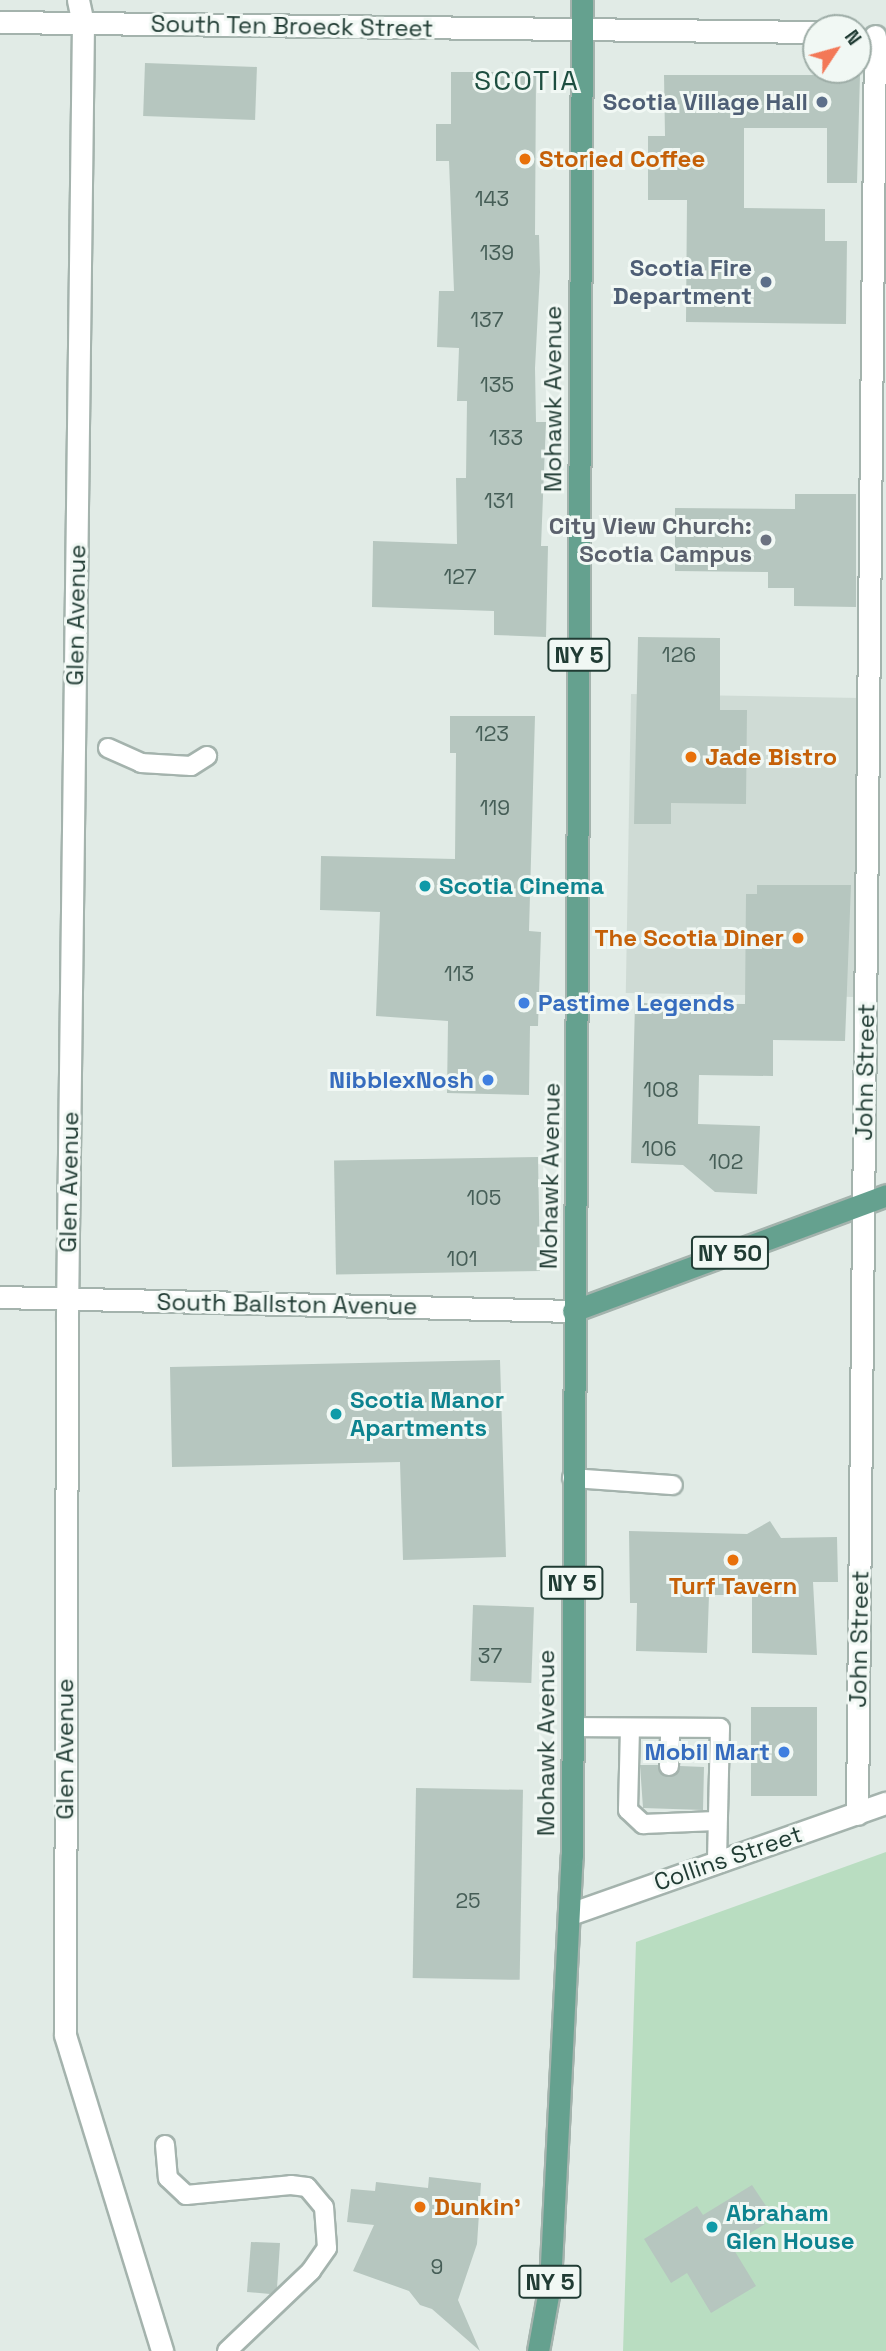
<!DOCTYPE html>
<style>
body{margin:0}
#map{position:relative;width:886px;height:2351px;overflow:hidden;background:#e1ebe6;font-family:"Space Grotesk",sans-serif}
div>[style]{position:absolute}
.built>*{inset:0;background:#cfdbd5;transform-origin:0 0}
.green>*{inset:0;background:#b9ddc1}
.building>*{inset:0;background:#b6c6bf;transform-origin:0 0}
.roads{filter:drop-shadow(2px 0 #a4b3ad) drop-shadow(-2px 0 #a4b3ad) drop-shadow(0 2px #a4b3ad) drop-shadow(0 -2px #a4b3ad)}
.service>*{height:18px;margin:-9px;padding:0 9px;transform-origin:9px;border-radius:9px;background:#fff}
.minor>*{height:21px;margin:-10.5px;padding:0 10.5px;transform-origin:10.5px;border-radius:10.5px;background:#fff}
.primary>*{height:21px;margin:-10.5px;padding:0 10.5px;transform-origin:10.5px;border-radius:10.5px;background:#65a18f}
.dots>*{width:19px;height:19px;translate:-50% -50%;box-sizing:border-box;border:4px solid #f1f8f4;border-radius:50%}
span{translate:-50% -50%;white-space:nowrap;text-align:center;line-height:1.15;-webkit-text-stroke:6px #f1f8f4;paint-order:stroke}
.number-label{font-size:21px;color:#465e57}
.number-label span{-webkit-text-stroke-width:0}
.shield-label span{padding:2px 5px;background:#f1f8f4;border:2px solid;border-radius:5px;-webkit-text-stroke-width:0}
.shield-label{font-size:23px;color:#213c34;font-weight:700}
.street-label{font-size:24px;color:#213c34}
.service-label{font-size:24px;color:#4e5e75;font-weight:700}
.right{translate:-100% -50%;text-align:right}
.food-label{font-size:24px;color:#c56008;font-weight:700}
.left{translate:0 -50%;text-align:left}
.worship-label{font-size:24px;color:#5b616d;font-weight:700}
.culture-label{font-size:24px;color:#0d838f;font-weight:700}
.shop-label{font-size:24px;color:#366cbe;font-weight:700}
.quarter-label{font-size:28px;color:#1d4e40;letter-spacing:2px}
.north{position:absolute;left:802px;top:14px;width:70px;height:70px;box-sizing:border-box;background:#f1f8f4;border:2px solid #9eada7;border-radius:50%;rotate:54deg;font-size:19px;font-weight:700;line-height:28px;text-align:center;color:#213c34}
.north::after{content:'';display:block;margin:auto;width:24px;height:32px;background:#f37857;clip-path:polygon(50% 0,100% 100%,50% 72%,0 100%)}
</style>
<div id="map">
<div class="built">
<div style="left:631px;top:694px;width:229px;height:299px;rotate:1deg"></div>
</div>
<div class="green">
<div style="clip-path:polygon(886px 1852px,886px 2351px,623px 2351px,636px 1942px)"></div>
</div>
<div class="building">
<div style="left:145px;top:63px;width:112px;height:53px;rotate:2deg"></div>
<div style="clip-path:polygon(451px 72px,536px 72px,535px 235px,539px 235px,540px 272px,535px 368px,536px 422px,546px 422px,541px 546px,548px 546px,546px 637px,494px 635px,494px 611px,372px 607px,373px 541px,457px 544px,456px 478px,466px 478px,467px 401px,457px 401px,459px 348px,437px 347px,439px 291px,454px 291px,449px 161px,436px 161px,436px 124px,451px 124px)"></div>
<div style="clip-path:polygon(664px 75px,860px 75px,857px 183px,827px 183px,827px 128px,744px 128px,744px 208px,825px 209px,825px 241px,847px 241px,846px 324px,686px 322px,687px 200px,648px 200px,648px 136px,665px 136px)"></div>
<div style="clip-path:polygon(795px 494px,856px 494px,856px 607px,794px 606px,794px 588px,768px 588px,768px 572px,675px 571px,675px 508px,795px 509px)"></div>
<div style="clip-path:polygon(638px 637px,720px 638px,720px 710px,747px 710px,746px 804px,671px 803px,671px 824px,634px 824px)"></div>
<div style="clip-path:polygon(450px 716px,535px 716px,529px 931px,541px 932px,538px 1026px,530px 1026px,529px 1095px,447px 1093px,448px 1021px,376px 1016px,380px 912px,320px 910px,321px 856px,455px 859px,456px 753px,450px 753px)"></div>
<div style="clip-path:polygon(757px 885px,851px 885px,845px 1041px,773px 1040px,773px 1076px,699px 1075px,698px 1124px,760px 1126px,757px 1194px,715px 1192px,683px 1165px,631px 1163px,635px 1003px,745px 1004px,746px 894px,757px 894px)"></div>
<div style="left:538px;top:1157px;width:114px;height:204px;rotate:89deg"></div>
<div style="clip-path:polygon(500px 1360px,506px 1557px,403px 1560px,400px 1462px,172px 1467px,170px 1367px)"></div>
<div style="clip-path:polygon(770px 1521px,781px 1538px,837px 1537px,838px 1582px,813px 1582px,817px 1655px,752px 1653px,752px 1595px,709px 1595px,707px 1653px,636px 1651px,637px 1603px,630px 1603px,629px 1531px,747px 1534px)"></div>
<div style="left:473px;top:1605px;width:61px;height:76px;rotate:2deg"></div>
<div style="left:751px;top:1707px;width:66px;height:89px"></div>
<div style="clip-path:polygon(640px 1765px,658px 1765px,668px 1777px,680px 1766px,704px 1767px,703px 1810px,643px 1808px)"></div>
<div style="left:416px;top:1788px;width:107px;height:190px;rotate:1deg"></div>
<div style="clip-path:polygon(429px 2177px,481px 2183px,477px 2244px,458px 2300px,480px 2351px,432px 2309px,420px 2305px,409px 2291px,353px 2271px,374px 2225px,347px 2222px,351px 2189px,375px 2191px,376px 2182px,428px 2188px)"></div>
<div style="clip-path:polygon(752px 2185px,768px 2209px,759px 2214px,765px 2224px,731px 2245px,756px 2286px,711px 2313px,687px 2273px,671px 2283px,644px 2239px,697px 2206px,703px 2215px)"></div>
<div style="clip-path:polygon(251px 2242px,280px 2243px,277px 2288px,270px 2294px,247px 2292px)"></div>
</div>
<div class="roads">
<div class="service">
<div style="left:108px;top:748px;width:36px;rotate:24deg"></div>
<div style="left:141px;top:763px;width:50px;rotate:3.4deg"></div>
<div style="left:191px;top:766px;width:19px;rotate:-32deg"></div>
<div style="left:572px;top:1478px;width:101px;rotate:4deg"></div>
<div style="left:572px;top:1727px;width:148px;rotate:0.4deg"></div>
<div style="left:720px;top:1728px;width:132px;rotate:91.3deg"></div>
<div style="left:630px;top:1728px;width:82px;rotate:91.4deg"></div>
<div style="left:628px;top:1810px;width:21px;rotate:43deg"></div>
<div style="left:643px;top:1824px;width:73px;rotate:-2.4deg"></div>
<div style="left:669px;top:1766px;width:38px;rotate:-88deg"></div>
<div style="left:165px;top:2145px;width:33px;rotate:85deg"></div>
<div style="left:168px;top:2178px;width:25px;rotate:43deg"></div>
<div style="left:186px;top:2195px;width:105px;rotate:-5.4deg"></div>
<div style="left:291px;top:2185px;width:16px;rotate:7deg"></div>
<div style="left:307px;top:2187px;width:26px;rotate:50deg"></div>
<div style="left:324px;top:2207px;width:41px;rotate:85.8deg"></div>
<div style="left:327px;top:2248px;width:28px;rotate:125deg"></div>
<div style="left:311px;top:2271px;width:116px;rotate:136.4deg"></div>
</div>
<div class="minor">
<div style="left:78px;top:0;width:24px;rotate:78deg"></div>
<div style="left:83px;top:23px;width:1296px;rotate:90.71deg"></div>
<div style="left:67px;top:1319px;width:716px;rotate:90.16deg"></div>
<div style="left:65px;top:2035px;width:331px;rotate:72.9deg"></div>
<div style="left:0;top:22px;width:816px;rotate:0.7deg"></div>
<div style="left:0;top:1297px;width:573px;rotate:1.4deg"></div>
<div style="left:857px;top:1814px;width:1778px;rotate:-89.42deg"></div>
<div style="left:570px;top:1914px;width:335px;rotate:-19.4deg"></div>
</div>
<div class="primary">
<div style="left:573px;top:1311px;width:334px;rotate:-20.3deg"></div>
<div style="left:538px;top:2351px;width:68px;rotate:-79.8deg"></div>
<div style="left:550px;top:2284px;width:429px;rotate:-87.1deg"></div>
<div style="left:572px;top:1856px;width:1856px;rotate:-89.69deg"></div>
</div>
</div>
<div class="dots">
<div style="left:822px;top:102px;background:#5c6f8a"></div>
<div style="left:525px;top:159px;background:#e8710a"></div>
<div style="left:766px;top:282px;background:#5c6f8a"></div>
<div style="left:766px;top:540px;background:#6b7280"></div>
<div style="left:691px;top:757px;background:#e8710a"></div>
<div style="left:425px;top:886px;background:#0f9aa8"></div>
<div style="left:798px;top:938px;background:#e8710a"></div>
<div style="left:524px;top:1003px;background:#3f7fe0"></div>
<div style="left:488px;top:1080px;background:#3f7fe0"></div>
<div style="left:336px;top:1414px;background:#0f9aa8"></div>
<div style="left:733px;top:1560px;background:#e8710a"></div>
<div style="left:784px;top:1752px;background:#3f7fe0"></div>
<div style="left:420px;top:2207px;background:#e8710a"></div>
<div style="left:712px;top:2227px;background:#0f9aa8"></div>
</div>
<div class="number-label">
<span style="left:492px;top:199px">143</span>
<span style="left:497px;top:253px">139</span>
<span style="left:487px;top:320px">137</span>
<span style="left:497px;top:385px">135</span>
<span style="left:506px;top:438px">133</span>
<span style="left:499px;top:501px">131</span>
<span style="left:460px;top:577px">127</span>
<span style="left:679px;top:655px">126</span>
<span style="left:492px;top:734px">123</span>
<span style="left:495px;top:808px">119</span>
<span style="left:459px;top:974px">113</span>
<span style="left:661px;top:1090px">108</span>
<span style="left:659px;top:1149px">106</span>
<span style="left:726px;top:1162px">102</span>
<span style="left:484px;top:1198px">105</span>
<span style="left:462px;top:1259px">101</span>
<span style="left:490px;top:1656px">37</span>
<span style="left:468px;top:1901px">25</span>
<span style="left:437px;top:2267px">9</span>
</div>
<div class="shield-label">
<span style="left:579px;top:655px">NY 5</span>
<span style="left:730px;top:1253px">NY 50</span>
<span style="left:572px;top:1583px">NY 5</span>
<span style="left:550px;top:2282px">NY 5</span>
</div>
<div class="street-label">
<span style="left:292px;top:26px;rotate:1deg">South Ten Broeck Street</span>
<span style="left:553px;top:399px;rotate:-90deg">Mohawk Avenue</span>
<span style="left:76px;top:615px;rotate:-89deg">Glen Avenue</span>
<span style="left:865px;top:1072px;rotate:-89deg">John Street</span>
<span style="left:550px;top:1176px;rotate:-89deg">Mohawk Avenue</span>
<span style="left:69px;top:1182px;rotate:-89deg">Glen Avenue</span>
<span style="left:287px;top:1304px;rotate:1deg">South Ballston Avenue</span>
<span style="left:859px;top:1639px;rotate:-89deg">John Street</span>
<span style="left:546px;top:1743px;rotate:-90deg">Mohawk Avenue</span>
<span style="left:65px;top:1749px;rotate:-90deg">Glen Avenue</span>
<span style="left:728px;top:1858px;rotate:-19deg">Collins Street</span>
</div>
<div class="service-label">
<span class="right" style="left:808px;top:102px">Scotia Village Hall</span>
<span class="right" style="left:752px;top:282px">Scotia Fire<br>Department</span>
</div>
<div class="food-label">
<span class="left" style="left:539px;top:159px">Storied Coffee</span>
<span class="left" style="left:705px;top:757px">Jade Bistro</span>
<span class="right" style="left:784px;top:938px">The Scotia Diner</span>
<span style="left:733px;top:1586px">Turf Tavern</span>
<span class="left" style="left:434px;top:2207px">Dunkin'</span>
</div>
<div class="worship-label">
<span class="right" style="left:752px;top:540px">City View Church:<br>Scotia Campus</span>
</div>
<div class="culture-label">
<span class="left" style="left:439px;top:886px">Scotia Cinema</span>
<span class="left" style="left:350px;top:1414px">Scotia Manor<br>Apartments</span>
<span class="left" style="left:726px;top:2227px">Abraham<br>Glen House</span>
</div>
<div class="shop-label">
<span class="left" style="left:538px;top:1003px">Pastime Legends</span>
<span class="right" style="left:474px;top:1080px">NibblexNosh</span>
<span class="right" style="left:770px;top:1752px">Mobil Mart</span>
</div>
<div class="quarter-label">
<span style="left:527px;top:80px">SCOTIA</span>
</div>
<div class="north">N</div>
</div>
